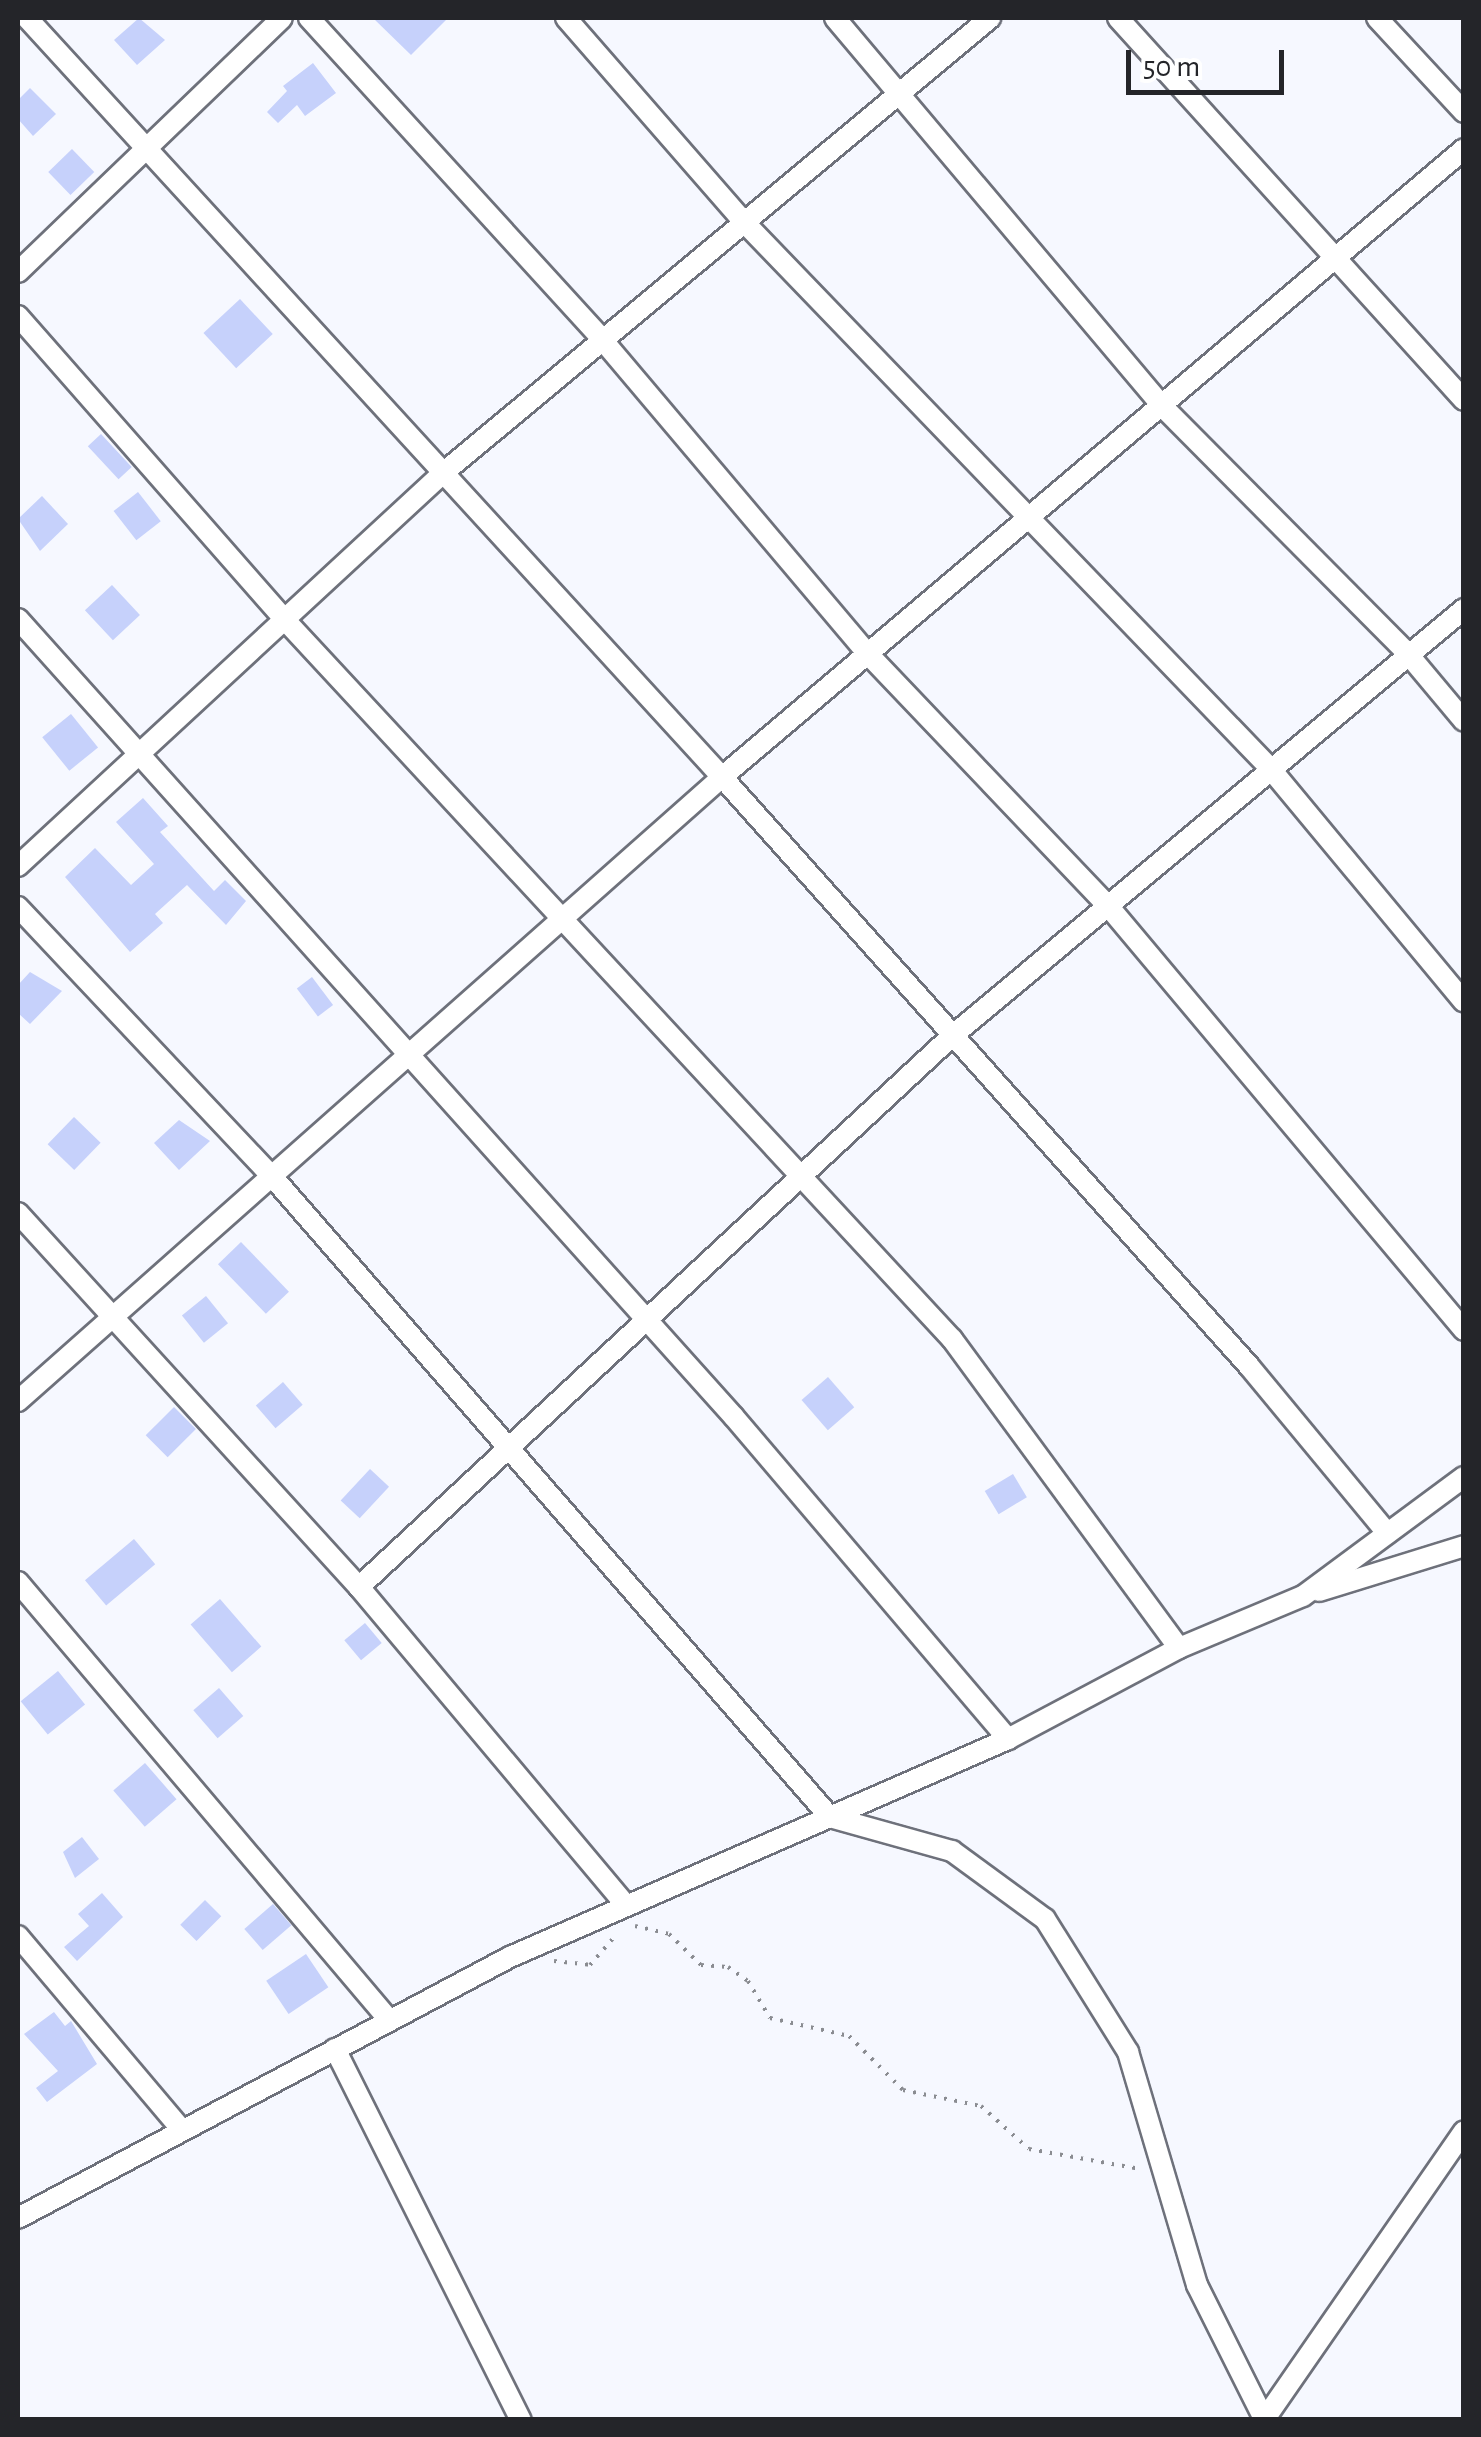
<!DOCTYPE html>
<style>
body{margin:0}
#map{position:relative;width:1481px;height:2437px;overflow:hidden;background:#f6f8ff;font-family:"Alegreya Sans",sans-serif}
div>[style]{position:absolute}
.building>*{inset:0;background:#c6d1fb;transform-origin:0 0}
.path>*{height:4px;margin-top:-2px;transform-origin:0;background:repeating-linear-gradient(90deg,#8a8c91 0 2.5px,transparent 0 10.5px)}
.roads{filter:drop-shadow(2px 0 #6e717b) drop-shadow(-2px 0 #6e717b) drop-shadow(0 2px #6e717b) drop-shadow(0 -2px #6e717b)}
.minor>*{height:20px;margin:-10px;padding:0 10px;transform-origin:10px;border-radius:10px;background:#fff}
span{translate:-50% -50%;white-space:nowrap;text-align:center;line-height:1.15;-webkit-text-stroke:10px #fff;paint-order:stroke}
.frame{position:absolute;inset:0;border:20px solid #242529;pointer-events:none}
.scale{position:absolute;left:1126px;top:50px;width:158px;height:45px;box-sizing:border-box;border:5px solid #242529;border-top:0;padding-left:12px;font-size:30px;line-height:35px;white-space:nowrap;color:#242529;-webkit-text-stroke:8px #fff;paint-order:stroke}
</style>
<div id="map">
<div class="building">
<div style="clip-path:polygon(139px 18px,165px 40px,137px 65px,114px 40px)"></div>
<div style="clip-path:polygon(373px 18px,448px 18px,411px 55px)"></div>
<div style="clip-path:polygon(313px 63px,336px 93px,305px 116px,297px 105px,278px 123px,267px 112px,287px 91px,283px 86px)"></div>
<div style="clip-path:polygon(30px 88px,56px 114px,33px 136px,18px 119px,18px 100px)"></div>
<div style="left:72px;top:149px;width:32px;height:33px;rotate:46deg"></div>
<div style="left:240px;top:299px;width:48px;height:50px;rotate:47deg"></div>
<div style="left:101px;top:434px;width:45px;height:18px;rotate:47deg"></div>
<div style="left:138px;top:492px;width:37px;height:31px;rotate:52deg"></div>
<div style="clip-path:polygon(42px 496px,68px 524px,40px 551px,18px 519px)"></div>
<div style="left:112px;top:585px;width:41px;height:37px;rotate:47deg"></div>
<div style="left:71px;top:714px;width:43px;height:37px;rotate:51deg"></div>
<div style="clip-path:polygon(143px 798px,168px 826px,160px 832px,214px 891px,225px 880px,246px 901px,226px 925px,187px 885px,155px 914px,163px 923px,130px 952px,65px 877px,95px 848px,131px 885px,154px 864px,116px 822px)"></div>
<div style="clip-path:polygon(30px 972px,62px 991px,30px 1024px,18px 1013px,18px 985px)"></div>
<div style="left:312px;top:977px;width:35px;height:19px;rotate:53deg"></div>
<div style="left:74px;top:1117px;width:37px;height:38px;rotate:44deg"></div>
<div style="clip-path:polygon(179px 1120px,210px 1141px,179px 1170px,154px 1143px)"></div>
<div style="left:241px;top:1242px;width:69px;height:32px;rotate:46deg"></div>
<div style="left:206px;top:1296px;width:35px;height:31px;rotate:51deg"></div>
<div style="left:828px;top:1377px;width:40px;height:35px;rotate:49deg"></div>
<div style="left:283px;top:1382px;width:30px;height:36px;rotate:49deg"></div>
<div style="left:174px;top:1407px;width:31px;height:40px;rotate:45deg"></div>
<div style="left:370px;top:1469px;width:26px;height:43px;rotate:43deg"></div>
<div style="left:1013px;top:1474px;width:27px;height:33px;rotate:59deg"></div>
<div style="left:134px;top:1539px;width:33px;height:64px;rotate:50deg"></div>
<div style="left:220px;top:1599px;width:63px;height:39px;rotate:49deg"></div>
<div style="left:365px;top:1623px;width:26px;height:27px;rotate:50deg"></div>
<div style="left:58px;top:1671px;width:43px;height:48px;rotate:51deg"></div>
<div style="left:219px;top:1688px;width:37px;height:34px;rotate:49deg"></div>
<div style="left:145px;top:1763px;width:48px;height:42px;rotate:49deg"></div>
<div style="clip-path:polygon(82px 1837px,99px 1859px,75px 1878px,63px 1852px)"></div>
<div style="clip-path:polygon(102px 1893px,123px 1917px,77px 1961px,64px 1947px,89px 1926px,78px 1914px)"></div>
<div style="left:205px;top:1900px;width:23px;height:35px;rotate:45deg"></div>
<div style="left:273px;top:1904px;width:28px;height:38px;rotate:49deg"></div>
<div style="left:306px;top:1954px;width:40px;height:48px;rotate:56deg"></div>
<div style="clip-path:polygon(54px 2012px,65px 2026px,71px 2021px,97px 2064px,47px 2102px,36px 2088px,58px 2071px,24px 2034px)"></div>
</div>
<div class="path">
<div style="left:635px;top:1926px;width:35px;rotate:13deg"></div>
<div style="left:669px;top:1934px;width:45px;rotate:44.1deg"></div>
<div style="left:701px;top:1965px;width:27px;rotate:4deg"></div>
<div style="left:728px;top:1967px;width:24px;rotate:35deg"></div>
<div style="left:748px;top:1981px;width:43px;rotate:59.3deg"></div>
<div style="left:770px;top:2018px;width:81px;rotate:12.8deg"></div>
<div style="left:849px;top:2036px;width:76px;rotate:45deg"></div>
<div style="left:903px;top:2090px;width:80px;rotate:11.6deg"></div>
<div style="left:981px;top:2106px;width:64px;rotate:41.9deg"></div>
<div style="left:1029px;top:2149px;width:113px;rotate:10.2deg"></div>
<div style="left:554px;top:1961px;width:36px;rotate:6deg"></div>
<div style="left:590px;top:1965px;width:40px;rotate:-49deg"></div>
</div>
<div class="roads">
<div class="minor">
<div style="left:27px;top:18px;width:1029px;rotate:47.52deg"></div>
<div style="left:722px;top:777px;width:790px;rotate:48.18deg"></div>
<div style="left:1249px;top:1366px;width:217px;rotate:50.4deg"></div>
<div style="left:309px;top:18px;width:432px;rotate:47.6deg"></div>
<div style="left:600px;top:337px;width:417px;rotate:49.8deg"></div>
<div style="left:869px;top:655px;width:348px;rotate:46.4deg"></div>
<div style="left:1109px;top:907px;width:552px;rotate:50deg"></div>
<div style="left:566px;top:18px;width:269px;rotate:48.9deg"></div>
<div style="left:743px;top:221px;width:758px;rotate:46.07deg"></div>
<div style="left:1269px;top:767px;width:305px;rotate:50.3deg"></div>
<div style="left:835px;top:18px;width:509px;rotate:49.86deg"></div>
<div style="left:1163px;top:407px;width:348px;rotate:45.2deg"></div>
<div style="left:1408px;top:654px;width:87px;rotate:50.1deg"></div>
<div style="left:1118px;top:18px;width:515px;rotate:47.83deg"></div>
<div style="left:1377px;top:18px;width:128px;rotate:47.2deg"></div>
<div style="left:18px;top:272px;width:366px;rotate:-43.9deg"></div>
<div style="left:18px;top:316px;width:405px;rotate:48.7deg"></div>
<div style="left:285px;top:620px;width:981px;rotate:47.15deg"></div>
<div style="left:952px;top:1339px;width:383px;rotate:53.7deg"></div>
<div style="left:18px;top:619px;width:1072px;rotate:48.1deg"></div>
<div style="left:734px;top:1417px;width:423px;rotate:49.6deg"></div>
<div style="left:18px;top:866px;width:579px;rotate:-42.76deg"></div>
<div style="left:443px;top:473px;width:712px;rotate:-39.75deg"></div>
<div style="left:18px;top:907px;width:367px;rotate:46.7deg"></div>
<div style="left:270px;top:1174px;width:853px;rotate:48.95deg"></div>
<div style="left:830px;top:1817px;width:127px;rotate:15.6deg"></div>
<div style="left:952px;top:1851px;width:115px;rotate:36.2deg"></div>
<div style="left:1045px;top:1919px;width:157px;rotate:58deg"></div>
<div style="left:1128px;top:2052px;width:243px;rotate:73.5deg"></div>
<div style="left:1197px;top:2285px;width:150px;rotate:63.4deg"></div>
<div style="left:18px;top:1213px;width:506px;rotate:47.64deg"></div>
<div style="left:359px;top:1587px;width:414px;rotate:50deg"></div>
<div style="left:18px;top:1401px;width:941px;rotate:-41.55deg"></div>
<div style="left:722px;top:777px;width:972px;rotate:-40.24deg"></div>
<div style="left:18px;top:1582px;width:575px;rotate:49.72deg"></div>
<div style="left:359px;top:1587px;width:809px;rotate:-42.9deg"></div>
<div style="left:952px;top:1036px;width:667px;rotate:-39.83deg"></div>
<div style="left:1319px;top:1591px;width:152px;rotate:-17.2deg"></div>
<div style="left:18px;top:1936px;width:254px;rotate:49.8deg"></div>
<div style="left:335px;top:2049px;width:415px;rotate:63.4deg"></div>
<div style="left:18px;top:2218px;width:557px;rotate:-27.95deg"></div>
<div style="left:510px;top:1957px;width:544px;rotate:-23.64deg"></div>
<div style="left:1008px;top:1739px;width:194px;rotate:-28deg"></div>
<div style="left:1179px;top:1648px;width:134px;rotate:-22.8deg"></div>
<div style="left:1303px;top:1596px;width:200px;rotate:-36.5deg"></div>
<div style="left:1264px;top:2420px;width:351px;rotate:-55.3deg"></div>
</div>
</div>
<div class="frame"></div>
<div class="scale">50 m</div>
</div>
